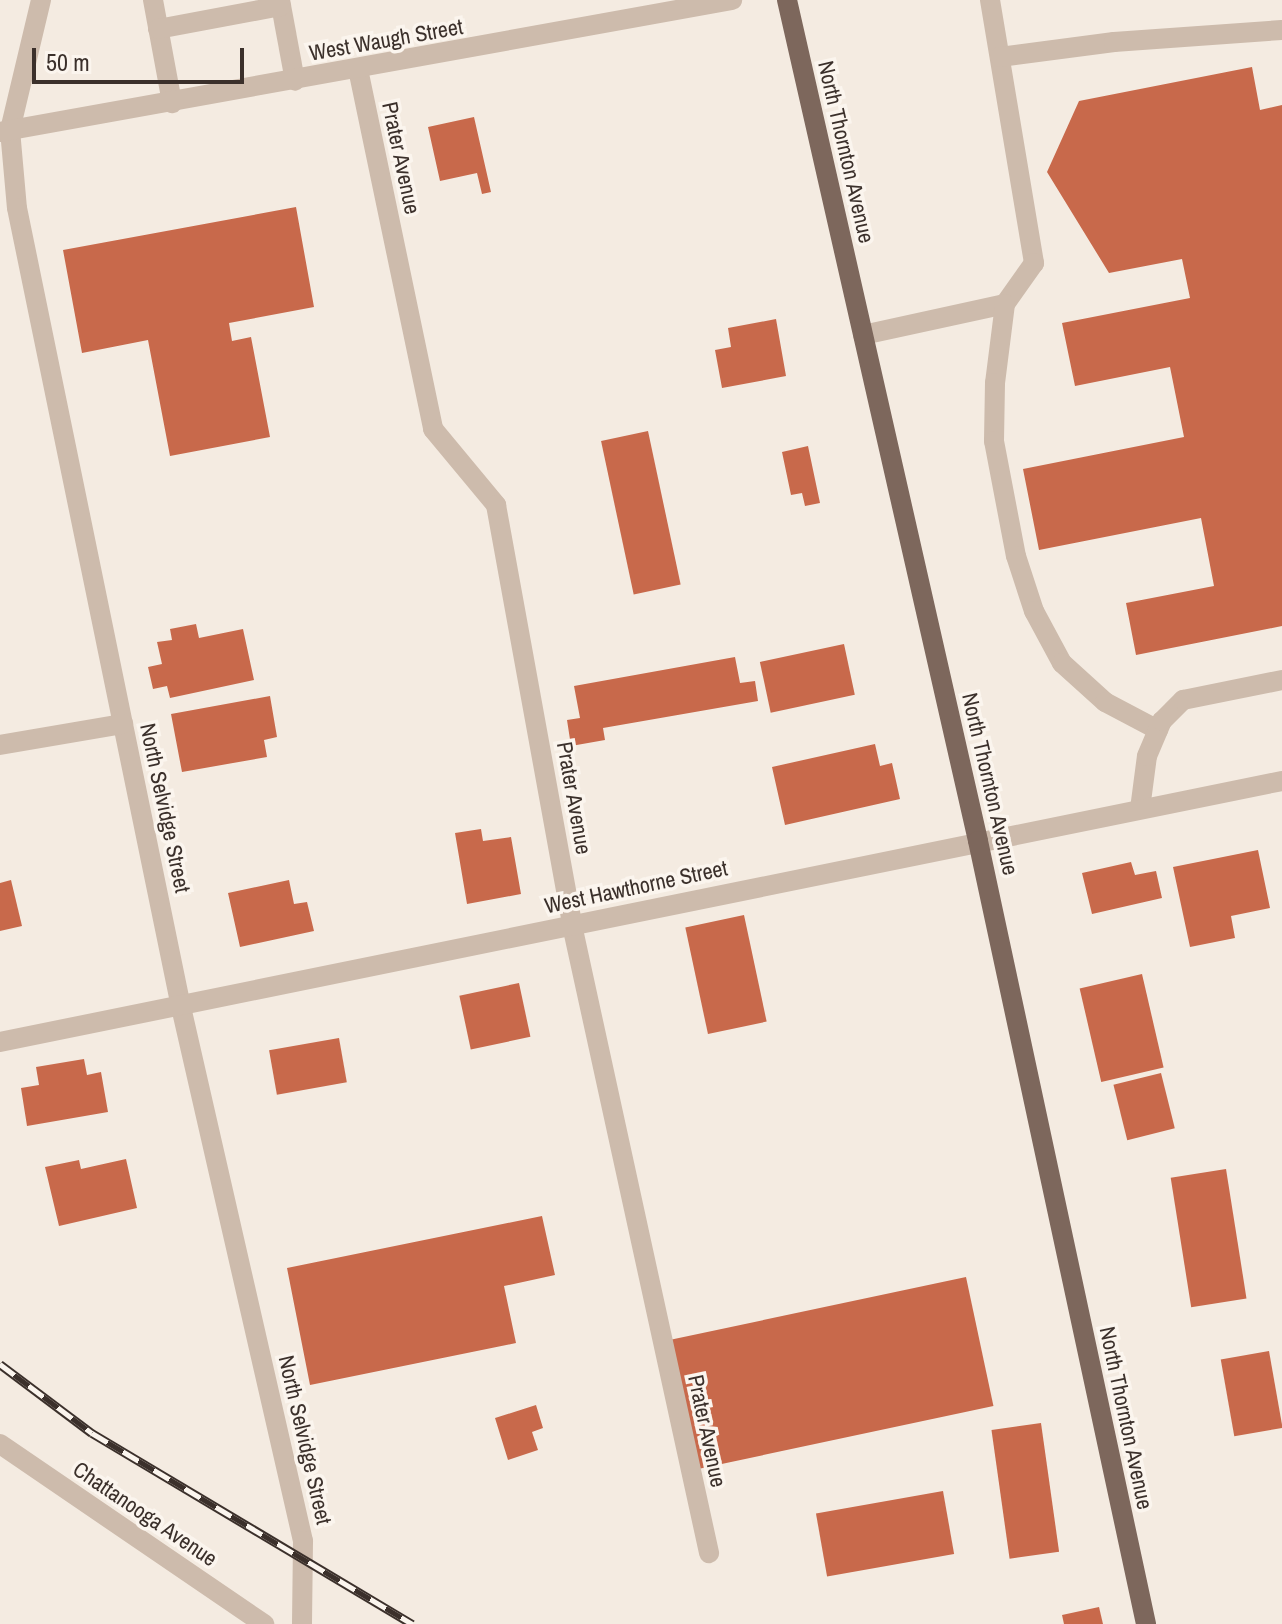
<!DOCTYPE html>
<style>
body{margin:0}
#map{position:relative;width:1282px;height:1624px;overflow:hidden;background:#f4ebe1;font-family:"Archivo Narrow",sans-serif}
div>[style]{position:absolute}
.building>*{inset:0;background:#c8694b;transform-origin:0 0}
.minor>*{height:20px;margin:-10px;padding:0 10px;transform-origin:10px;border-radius:10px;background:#cdbbac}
.major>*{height:20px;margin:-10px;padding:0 10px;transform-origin:10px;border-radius:10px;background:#7d675c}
.rail>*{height:9px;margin-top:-4.5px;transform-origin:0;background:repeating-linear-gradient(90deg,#fbf5ee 0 18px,#3b302b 0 36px);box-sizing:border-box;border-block:2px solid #3b302b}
span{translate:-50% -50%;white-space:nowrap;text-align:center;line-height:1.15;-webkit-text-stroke:7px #fbf5ee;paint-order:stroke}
.street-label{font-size:22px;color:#3b302b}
.scale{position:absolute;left:32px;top:48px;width:212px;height:36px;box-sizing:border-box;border:4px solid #3b302b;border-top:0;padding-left:10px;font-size:24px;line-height:28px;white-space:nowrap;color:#3b302b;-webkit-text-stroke:6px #fbf5ee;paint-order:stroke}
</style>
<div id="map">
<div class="building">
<div style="clip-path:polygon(1252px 67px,1260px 110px,1282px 105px,1282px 626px,1136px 655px,1126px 603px,1214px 586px,1201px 518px,1039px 550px,1023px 469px,1184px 437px,1170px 367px,1075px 386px,1062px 323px,1190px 298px,1182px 259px,1109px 273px,1047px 172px,1079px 101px)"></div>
<div style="clip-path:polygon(474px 117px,491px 192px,482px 194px,477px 173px,440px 181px,428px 127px)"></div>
<div style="clip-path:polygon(296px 207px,314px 307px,229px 323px,232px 341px,251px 337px,270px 437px,170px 456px,148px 340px,82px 353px,63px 250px)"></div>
<div style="clip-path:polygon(776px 319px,786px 376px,722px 388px,715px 350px,731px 347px,728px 328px)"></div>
<div style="left:648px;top:431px;width:157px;height:48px;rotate:78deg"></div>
<div style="clip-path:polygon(808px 446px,820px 503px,805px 506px,802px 493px,791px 495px,782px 452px)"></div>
<div style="clip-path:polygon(196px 624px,199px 638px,243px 629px,254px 680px,170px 698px,167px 686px,153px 689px,148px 667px,162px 664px,157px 642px,172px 640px,170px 629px)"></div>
<div style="left:844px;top:644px;width:52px;height:86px;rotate:78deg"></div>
<div style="clip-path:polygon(735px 657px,740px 683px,755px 681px,758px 701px,603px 728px,605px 740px,571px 746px,567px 720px,580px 718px,574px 686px)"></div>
<div style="clip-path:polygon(270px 696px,277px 737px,264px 740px,267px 757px,182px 772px,171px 714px)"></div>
<div style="clip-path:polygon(875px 744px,880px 766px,892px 763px,900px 799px,785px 825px,772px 767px)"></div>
<div style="clip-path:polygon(481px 829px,483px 841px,511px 837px,521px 894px,467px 904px,455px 833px)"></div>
<div style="clip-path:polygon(1258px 850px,1270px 908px,1231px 916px,1235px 938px,1190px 947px,1173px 867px)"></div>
<div style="clip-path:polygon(1131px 862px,1135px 875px,1156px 871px,1162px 898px,1092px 914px,1082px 873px)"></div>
<div style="clip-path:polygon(11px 880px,22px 926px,0 931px,0 883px)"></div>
<div style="clip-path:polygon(289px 880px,294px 904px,307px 902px,314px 931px,240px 947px,228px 893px)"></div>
<div style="left:744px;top:915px;width:109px;height:60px;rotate:78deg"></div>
<div style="left:1142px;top:974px;width:96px;height:64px;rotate:77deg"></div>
<div style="left:519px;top:983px;width:55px;height:61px;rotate:78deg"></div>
<div style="left:339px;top:1038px;width:45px;height:71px;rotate:80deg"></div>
<div style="clip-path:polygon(84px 1059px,87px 1075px,101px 1072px,108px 1112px,27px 1126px,21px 1088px,39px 1085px,36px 1067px)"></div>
<div style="left:1161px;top:1073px;width:57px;height:49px;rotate:76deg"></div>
<div style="clip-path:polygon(126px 1159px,137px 1208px,59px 1226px,45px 1167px,79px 1160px,81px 1169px)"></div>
<div style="left:1226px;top:1169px;width:131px;height:56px;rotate:81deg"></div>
<div style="clip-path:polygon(542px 1216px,555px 1275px,504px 1286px,516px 1343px,310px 1385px,287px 1268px)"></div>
<div style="left:966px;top:1277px;width:132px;height:308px;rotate:78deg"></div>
<div style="left:1269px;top:1351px;width:78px;height:49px;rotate:80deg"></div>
<div style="clip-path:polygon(536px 1405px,543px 1428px,532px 1432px,538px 1450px,508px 1460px,495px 1418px)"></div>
<div style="left:1041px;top:1423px;width:130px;height:50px;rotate:82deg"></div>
<div style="left:943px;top:1491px;width:64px;height:129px;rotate:80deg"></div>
<div style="clip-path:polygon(1099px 1607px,1103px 1624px,1064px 1624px,1062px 1615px)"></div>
</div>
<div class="minor">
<div style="left:41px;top:0;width:134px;rotate:103.4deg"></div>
<div style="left:10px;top:130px;width:78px;rotate:84.9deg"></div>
<div style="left:17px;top:208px;width:816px;rotate:78.4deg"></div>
<div style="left:181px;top:1007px;width:548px;rotate:77.13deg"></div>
<div style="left:303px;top:1541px;width:83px;rotate:90.7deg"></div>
<div style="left:153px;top:0;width:105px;rotate:79.5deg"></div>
<div style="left:280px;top:0;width:82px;rotate:79.5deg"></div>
<div style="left:990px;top:0;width:267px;rotate:80.5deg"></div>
<div style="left:1034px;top:263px;width:50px;rotate:125.3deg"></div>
<div style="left:158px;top:29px;width:125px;rotate:-10.6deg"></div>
<div style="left:1000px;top:57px;width:115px;rotate:-7.5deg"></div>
<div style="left:1114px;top:42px;width:168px;rotate:-4.1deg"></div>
<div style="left:358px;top:69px;width:368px;rotate:78.2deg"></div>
<div style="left:433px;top:429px;width:99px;rotate:50.3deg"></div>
<div style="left:496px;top:505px;width:427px;rotate:79.7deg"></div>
<div style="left:572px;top:925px;width:643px;rotate:77.69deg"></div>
<div style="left:0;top:132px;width:744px;rotate:-10.22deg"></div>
<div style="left:863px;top:335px;width:145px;rotate:-12.3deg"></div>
<div style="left:1005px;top:304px;width:80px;rotate:97.2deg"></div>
<div style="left:995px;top:383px;width:58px;rotate:91deg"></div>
<div style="left:994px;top:441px;width:117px;rotate:79.2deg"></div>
<div style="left:1016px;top:556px;width:58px;rotate:71.9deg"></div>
<div style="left:1034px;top:611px;width:59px;rotate:61.7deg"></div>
<div style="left:1062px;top:663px;width:58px;rotate:42.2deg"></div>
<div style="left:1105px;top:702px;width:60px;rotate:27.8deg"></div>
<div style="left:0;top:745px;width:125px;rotate:-9.7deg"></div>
<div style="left:1140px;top:809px;width:53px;rotate:-82.5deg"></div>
<div style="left:1147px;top:756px;width:38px;rotate:-67deg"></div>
<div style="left:1162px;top:721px;width:30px;rotate:-45deg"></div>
<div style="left:1183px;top:700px;width:101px;rotate:-11.4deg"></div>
<div style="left:0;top:1042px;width:1308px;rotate:-11.51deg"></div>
<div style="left:0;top:1444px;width:320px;rotate:34.3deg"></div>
</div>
<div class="major">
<div style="left:787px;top:0;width:862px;rotate:77.2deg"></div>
<div style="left:978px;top:841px;width:801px;rotate:77.89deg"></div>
</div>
<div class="rail">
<div style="left:0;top:1364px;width:115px;rotate:36.9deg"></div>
<div style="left:92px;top:1433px;width:373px;rotate:30.8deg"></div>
</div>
<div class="street-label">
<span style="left:386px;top:40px;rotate:-10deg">West Waugh Street</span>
<span style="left:846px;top:152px;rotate:77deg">North Thornton Avenue</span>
<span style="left:401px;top:158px;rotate:78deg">Prater Avenue</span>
<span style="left:990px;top:784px;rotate:77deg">North Thornton Avenue</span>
<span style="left:574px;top:798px;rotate:80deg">Prater Avenue</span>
<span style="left:165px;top:808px;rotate:78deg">North Selvidge Street</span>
<span style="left:636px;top:887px;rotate:-12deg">West Hawthorne Street</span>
<span style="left:1126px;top:1418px;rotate:78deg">North Thornton Avenue</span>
<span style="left:707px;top:1431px;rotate:78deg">Prater Avenue</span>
<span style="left:305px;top:1440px;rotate:77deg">North Selvidge Street</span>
<span style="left:145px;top:1514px;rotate:34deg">Chattanooga Avenue</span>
</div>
<div class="scale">50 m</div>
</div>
